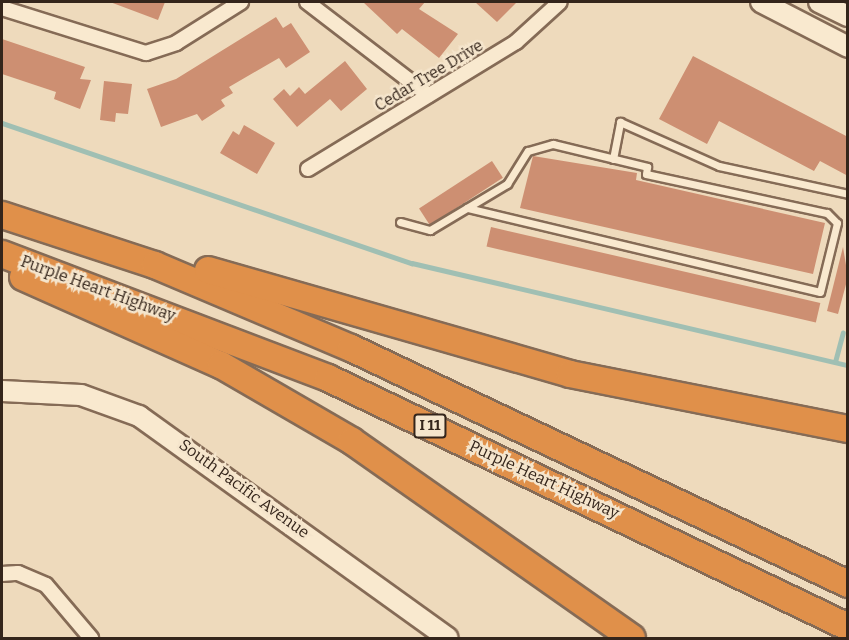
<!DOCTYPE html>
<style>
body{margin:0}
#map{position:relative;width:849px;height:640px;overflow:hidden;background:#eedabc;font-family:Bitter,serif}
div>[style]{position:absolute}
.stream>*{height:4.5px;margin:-2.25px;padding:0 2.25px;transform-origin:2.25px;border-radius:2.25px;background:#a0bfb3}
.building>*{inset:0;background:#cd8f72;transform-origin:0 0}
.roads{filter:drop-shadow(2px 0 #856b56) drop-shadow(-2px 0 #856b56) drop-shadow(0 2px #856b56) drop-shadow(0 -2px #856b56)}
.lane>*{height:7px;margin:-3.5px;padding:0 3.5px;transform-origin:3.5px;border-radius:3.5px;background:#f9e9cf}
.street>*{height:14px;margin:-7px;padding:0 7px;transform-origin:7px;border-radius:7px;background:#f9e9cf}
.secondary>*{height:20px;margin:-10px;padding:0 10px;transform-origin:10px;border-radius:10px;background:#f9e9cf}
.highway>*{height:26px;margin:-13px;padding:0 13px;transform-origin:13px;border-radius:13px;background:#e0904a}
span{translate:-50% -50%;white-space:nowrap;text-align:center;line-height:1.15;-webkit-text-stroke:5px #f5e5cc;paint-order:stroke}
.shield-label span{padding:2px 4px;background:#f5e5cc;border:2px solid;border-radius:4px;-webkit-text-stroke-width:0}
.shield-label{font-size:15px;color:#34251b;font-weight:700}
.street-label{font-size:16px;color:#34251b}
.frame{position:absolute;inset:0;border:3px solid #34251b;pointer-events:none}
</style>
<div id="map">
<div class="stream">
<div style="left:2px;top:123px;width:433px;rotate:18.9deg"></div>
<div style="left:412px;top:263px;width:448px;rotate:13.2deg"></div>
<div style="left:835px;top:362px;width:30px;rotate:-75deg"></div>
</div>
<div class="building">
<div style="clip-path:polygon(110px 2px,165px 2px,158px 20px)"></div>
<div style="clip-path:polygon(363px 2px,425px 2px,419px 9px,458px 34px,439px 58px,402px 29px,397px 34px)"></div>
<div style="clip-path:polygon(475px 2px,517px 2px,497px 22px)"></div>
<div style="clip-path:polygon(276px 17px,283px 28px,291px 23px,310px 52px,286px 68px,279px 58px,229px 87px,233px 93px,221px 100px,225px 106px,202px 121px,197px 114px,161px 127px,147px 89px,176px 79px)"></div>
<div style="clip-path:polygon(2px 39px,85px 67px,80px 79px,91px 80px,80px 109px,54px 99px,56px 92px,2px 74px)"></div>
<div style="clip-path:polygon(693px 56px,848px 137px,848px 176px,820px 161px,814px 171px,719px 121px,707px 144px,659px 119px)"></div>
<div style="clip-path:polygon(345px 61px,367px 89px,341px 111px,330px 99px,297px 127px,273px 99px,284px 89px,290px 96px,299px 87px,305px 94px)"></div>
<div style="clip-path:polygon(104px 81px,132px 84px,128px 114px,116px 113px,115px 122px,100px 120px)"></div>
<div style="clip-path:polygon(244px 125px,275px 143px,257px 174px,220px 153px,233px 131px,239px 135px)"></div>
<div style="clip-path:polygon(533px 156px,637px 173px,636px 180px,825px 223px,813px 274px,520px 208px)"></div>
<div style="left:492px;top:161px;width:20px;height:87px;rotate:57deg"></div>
<div style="left:491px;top:227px;width:338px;height:20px;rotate:13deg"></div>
<div style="clip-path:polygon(843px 247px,848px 277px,838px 314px,827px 311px)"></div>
</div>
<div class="roads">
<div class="lane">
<div style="left:613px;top:159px;width:38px;rotate:-79deg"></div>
<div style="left:620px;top:122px;width:108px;rotate:24deg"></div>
<div style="left:719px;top:166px;width:132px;rotate:12.2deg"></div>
<div style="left:400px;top:222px;width:31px;rotate:15deg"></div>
<div style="left:430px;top:230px;width:90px;rotate:-30.9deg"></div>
<div style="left:507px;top:184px;width:39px;rotate:-58deg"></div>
<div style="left:528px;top:151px;width:26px;rotate:-16deg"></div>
<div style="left:553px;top:144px;width:97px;rotate:13.7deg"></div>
<div style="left:647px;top:167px;width:7px;rotate:98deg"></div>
<div style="left:646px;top:174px;width:185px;rotate:12.2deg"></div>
<div style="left:827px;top:213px;width:14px;rotate:45deg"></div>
<div style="left:837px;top:223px;width:71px;rotate:103.8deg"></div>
<div style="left:820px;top:292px;width:363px;rotate:-166.6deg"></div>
</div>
<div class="street">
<div style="left:307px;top:2px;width:153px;rotate:37.5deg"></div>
<div style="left:2px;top:8px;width:151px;rotate:17.4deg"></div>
<div style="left:146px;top:53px;width:32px;rotate:-18deg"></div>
<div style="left:176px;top:43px;width:77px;rotate:-32.2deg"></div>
<div style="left:308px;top:169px;width:244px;rotate:-31.4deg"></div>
<div style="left:516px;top:42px;width:59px;rotate:-42.3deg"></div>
<div style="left:2px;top:574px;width:16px;rotate:-4deg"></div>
<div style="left:18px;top:573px;width:30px;rotate:23deg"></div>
<div style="left:46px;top:585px;width:70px;rotate:49.7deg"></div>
</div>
<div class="secondary">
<div style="left:761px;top:2px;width:98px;rotate:27.3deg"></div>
<div style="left:819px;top:2px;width:32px;rotate:26deg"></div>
<div style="left:2px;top:391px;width:79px;rotate:2.9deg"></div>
<div style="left:81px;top:395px;width:62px;rotate:19.9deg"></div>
<div style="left:139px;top:416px;width:380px;rotate:35.7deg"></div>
</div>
<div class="highway">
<div style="left:2px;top:215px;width:161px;rotate:18.1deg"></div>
<div style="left:155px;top:265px;width:213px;rotate:23deg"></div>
<div style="left:351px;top:348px;width:550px;rotate:25.4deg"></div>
<div style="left:2px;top:254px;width:349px;rotate:20.8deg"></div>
<div style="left:328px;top:378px;width:577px;rotate:25.59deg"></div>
<div style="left:208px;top:270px;width:377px;rotate:16deg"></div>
<div style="left:570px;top:374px;width:283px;rotate:11.2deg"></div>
<div style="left:23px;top:277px;width:217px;rotate:24deg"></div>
<div style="left:221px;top:365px;width:151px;rotate:30.1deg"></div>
<div style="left:352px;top:441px;width:342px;rotate:35.1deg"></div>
</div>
</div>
<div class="shield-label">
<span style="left:430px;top:426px">I 11</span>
</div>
<div class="street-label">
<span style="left:429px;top:76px;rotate:-31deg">Cedar Tree Drive</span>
<span style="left:98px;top:289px;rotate:20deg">Purple Heart Highway</span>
<span style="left:544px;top:480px;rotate:25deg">Purple Heart Highway</span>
<span style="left:244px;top:489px;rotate:36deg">South Pacific Avenue</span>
</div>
<div class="frame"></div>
</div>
